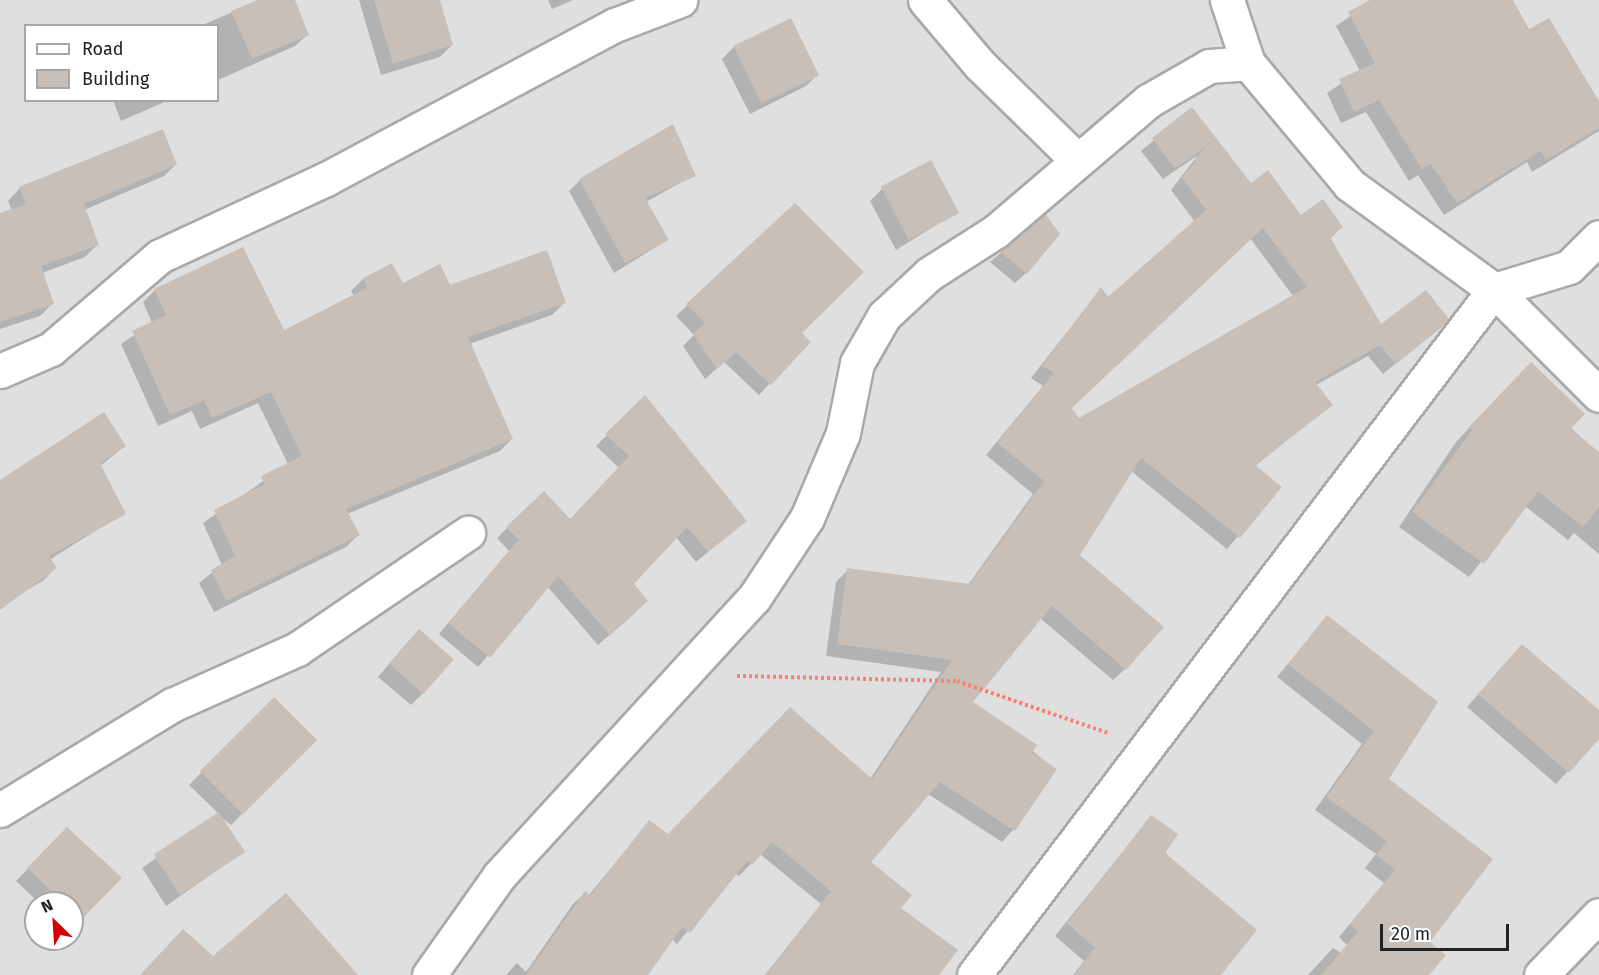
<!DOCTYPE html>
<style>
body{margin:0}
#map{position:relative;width:1599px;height:975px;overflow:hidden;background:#f2efe9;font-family:"Fira Sans",sans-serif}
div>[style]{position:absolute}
.residential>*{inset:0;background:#e0dfdf}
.shadow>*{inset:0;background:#0003}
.building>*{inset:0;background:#c7bfb8;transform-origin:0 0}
.path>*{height:4px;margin-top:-2px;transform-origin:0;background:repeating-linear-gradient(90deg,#fa8072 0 3px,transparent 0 6px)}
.roads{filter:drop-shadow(2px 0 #a9a9a9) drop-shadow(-2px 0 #a9a9a9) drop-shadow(0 2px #a9a9a9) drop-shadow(0 -2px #a9a9a9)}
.minor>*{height:33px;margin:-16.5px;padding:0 16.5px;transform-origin:16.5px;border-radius:16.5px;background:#fff}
span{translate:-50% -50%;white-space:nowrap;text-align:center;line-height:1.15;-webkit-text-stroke:4.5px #fff;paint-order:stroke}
.legend{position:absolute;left:24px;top:24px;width:195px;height:78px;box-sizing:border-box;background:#fff;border:2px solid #a7a7a7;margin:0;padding:8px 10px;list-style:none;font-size:18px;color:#222}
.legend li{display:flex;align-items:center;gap:12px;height:30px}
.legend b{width:30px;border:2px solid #a7a7a7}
.north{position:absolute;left:24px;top:891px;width:60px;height:60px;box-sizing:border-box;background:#fff;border:2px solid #a7a7a7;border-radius:50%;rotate:335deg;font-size:16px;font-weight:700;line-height:24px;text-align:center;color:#222}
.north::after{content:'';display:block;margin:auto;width:21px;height:27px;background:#d40000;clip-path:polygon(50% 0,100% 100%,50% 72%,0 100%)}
.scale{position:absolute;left:1380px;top:924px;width:129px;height:27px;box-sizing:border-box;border:3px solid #222;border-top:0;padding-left:8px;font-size:18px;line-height:21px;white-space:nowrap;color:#222;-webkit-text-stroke:4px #fff;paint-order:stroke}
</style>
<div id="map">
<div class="residential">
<div style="clip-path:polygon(evenodd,0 0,1599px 0,1599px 975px,0 975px,0 0,26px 26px,218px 26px,218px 100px,26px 100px,26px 26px,0 0,36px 903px,72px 903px,72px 939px,36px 939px,36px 903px)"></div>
</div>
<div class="shadow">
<div style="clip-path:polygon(261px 0,293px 0,308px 34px,295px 46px,218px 80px,218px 26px,200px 26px)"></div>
<div style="clip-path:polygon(359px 0,438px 0,452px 45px,440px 57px,381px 75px)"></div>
<div style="clip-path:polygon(548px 0,573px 0,552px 9px)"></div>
<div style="clip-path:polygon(1373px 0,1511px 0,1529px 31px,1599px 104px,1599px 131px,1532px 172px,1527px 162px,1444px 215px,1418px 175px,1409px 181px,1366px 112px,1341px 123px,1327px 93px,1360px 71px,1336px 26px)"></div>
<div style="clip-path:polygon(790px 20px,818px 74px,806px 86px,750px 114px,722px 59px,734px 47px)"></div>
<div style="clip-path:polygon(113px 100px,169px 100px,121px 121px)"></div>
<div style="clip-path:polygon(evenodd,1192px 109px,1251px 185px,1300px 217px,1341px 227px,1330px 239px,1381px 327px,1435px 330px,1383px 374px,1368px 356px,1316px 385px,1331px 405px,1255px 466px,1280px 487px,1227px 549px,1131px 471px,1078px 556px,1125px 669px,1113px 680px,1040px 618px,971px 702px,1055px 769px,1013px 830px,1002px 842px,928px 794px,869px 862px,937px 975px,765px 975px,821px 904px,760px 854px,739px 876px,735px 873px,677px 944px,672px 939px,647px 975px,506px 975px,517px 963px,526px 972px,573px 904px,585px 893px,589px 895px,649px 822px,667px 836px,870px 779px,941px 672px,826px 656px,836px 582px,848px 570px,968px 585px,1033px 494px,986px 455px,1043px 386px,1031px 378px,1101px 289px,1108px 299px,1195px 222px,1171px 190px,1198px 155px,1163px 179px,1141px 151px,1192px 109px,1250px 238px,1293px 296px,1078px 420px,1070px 408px,1250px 238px)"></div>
<div style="clip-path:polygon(176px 164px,164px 176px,84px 210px,97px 245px,85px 257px,42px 273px,52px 304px,40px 316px,0 329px,0 215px,12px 211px,8px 201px,20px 188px)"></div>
<div style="clip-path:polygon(694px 175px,646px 202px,667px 240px,614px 273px,569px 191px,580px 180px)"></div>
<div style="clip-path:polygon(882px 189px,957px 212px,896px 250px,870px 201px)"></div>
<div style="clip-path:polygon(794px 206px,800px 333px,809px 342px,759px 395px,724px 362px,705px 379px,683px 346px,694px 335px,676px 316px)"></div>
<div style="clip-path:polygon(1045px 216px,1026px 273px,1015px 283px,990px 262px)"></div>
<div style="clip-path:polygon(392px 265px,402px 285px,564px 303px,552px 315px,469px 344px,512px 439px,500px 451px,347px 514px,358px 535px,346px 547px,214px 612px,199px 583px,222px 565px,203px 523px,288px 464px,258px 403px,200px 429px,192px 411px,158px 426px,121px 344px,152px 323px,143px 302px,155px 290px,283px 332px,354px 296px,351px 291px,363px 279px)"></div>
<div style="clip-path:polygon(1517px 378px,1599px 454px,1599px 554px,1574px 533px,1568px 540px,1525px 506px,1469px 577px,1399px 527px,1456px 442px)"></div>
<div style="clip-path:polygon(645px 397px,745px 521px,696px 562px,676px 537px,632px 584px,636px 612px,598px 645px,547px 586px,478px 667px,439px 634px,509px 551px,497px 538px,507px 528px,570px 521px,619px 468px,596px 446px)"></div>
<div style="clip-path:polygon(125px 446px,100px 466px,124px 513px,49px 560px,55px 568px,44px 580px,0 606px,0 482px)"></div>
<div style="clip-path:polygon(1327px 617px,1436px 703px,1387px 779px,1428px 942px,1427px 975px,1308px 975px,1333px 948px,1341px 953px,1347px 945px,1339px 937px,1384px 883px,1365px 868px,1376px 854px,1315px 810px,1362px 744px,1277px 677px)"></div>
<div style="clip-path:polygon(407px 643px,423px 693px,411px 705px,378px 677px)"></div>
<div style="clip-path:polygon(1510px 658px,1599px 712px,1599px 737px,1556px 784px,1467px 707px)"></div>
<div style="clip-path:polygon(274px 699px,315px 740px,231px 825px,222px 818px,243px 852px,166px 906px,142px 868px,219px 814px,189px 785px)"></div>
<div style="clip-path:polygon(1151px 817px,1219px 975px,1073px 975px,1084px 961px,1055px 936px)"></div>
<div style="clip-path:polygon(67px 829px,119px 878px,72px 927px,72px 903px,39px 903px,16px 881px)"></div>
</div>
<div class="building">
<div style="clip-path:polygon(258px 0,295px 0,309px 35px,252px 59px,231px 11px)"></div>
<div style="clip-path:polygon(374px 0,440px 0,453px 45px,393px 64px)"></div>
<div style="clip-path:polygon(1370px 0,1513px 0,1529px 29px,1549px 18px,1599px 101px,1599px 128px,1546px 160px,1540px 151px,1457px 203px,1431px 164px,1422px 169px,1379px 100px,1354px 112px,1339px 79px,1375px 63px,1348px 12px)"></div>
<div style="left:791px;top:18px;width:64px;height:64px;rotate:64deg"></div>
<div style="clip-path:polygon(evenodd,1192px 107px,1251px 183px,1268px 170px,1301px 215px,1323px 199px,1343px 227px,1330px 237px,1381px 324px,1426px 290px,1449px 319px,1442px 327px,1396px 364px,1380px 345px,1315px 382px,1333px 405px,1255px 465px,1282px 487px,1240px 538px,1141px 458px,1080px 555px,1164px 627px,1126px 670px,1052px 606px,973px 702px,1037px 745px,1032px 753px,1057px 769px,1015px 831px,940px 782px,871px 862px,912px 895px,901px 908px,958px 950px,939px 975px,766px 975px,831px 891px,772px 842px,752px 865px,747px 861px,690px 933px,682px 927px,648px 975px,526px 975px,585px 891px,591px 895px,649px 820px,668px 834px,790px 707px,872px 779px,952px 660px,837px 644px,847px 568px,970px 584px,1044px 481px,997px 443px,1054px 373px,1042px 366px,1101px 287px,1108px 297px,1206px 210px,1182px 178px,1205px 147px,1175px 169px,1152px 138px,1192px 107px,1263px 228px,1307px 287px,1079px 418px,1072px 408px,1263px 228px)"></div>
<div style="clip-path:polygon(673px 124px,696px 176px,645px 198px,669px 240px,625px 263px,579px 179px)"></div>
<div style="clip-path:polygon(163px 129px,177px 165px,84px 204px,99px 245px,41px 266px,54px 304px,0 322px,0 213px,26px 204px,19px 187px)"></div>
<div style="left:931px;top:160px;width:60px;height:57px;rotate:62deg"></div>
<div style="clip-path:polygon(795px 203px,864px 272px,802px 333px,811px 342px,771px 385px,736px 352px,717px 369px,693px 334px,705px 323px,686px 304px)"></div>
<div style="clip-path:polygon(1045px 214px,1060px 234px,1027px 274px,999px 251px)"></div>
<div style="clip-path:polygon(243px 247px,284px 330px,367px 288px,363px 278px,392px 263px,403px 283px,440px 264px,450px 285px,547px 250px,566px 303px,468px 337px,513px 439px,346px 509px,360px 535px,226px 601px,211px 570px,235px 556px,214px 510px,265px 484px,261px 476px,302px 456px,271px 392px,212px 418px,204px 400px,170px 415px,132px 331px,166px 315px,154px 289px)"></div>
<div style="clip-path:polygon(1531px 362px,1585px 414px,1570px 429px,1599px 452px,1599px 507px,1583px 527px,1538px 491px,1484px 564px,1412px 512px,1472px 430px,1469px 427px)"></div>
<div style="clip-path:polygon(645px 395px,747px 521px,708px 552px,687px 527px,634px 584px,648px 601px,610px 635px,558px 576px,490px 658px,448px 623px,519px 540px,506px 527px,544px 491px,570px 519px,629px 456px,605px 434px)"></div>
<div style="clip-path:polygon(104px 412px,126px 446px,100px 463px,126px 514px,49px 556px,57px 568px,0 610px,0 480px)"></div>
<div style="clip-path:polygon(1327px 615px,1438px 702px,1389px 779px,1493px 859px,1430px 942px,1446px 955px,1429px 975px,1321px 975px,1358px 932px,1350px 924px,1395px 870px,1376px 855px,1387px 841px,1326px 797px,1374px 731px,1288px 664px)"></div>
<div style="left:419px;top:629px;width:46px;height:46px;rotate:41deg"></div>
<div style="clip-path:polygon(1522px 644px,1599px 710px,1599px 739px,1569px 773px,1478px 694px)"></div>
<div style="left:274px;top:697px;width:61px;height:105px;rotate:45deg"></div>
<div style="left:219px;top:812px;width:48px;height:78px;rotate:57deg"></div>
<div style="clip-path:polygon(1151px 815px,1178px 834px,1165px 853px,1257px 930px,1221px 975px,1074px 975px,1095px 948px,1067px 923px)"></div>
<div style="clip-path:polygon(67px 827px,122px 878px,81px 920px,72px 903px,64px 903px,27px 868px)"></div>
<div style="clip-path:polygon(286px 893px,358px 975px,140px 975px,183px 929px,213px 956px)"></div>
</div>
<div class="path">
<div style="left:737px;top:676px;width:220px;rotate:1.3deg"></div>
<div style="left:957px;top:681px;width:160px;rotate:19deg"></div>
</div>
<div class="roads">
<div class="minor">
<div style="left:925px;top:0;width:85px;rotate:49.8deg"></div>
<div style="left:980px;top:65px;width:133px;rotate:44.4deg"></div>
<div style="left:1227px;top:0;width:66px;rotate:71.6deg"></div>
<div style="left:0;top:371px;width:56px;rotate:-23.3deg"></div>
<div style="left:51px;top:349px;width:143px;rotate:-40.5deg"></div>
<div style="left:160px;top:256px;width:183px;rotate:-24.9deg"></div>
<div style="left:326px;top:179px;width:327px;rotate:-28.1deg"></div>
<div style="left:615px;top:25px;width:70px;rotate:-21deg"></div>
<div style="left:0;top:810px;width:202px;rotate:-31.4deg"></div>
<div style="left:172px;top:705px;width:137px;rotate:-24.1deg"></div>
<div style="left:297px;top:649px;width:207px;rotate:-34.2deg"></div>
<div style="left:429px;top:975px;width:121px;rotate:-54.7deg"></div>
<div style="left:499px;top:876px;width:377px;rotate:-47.5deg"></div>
<div style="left:754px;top:598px;width:96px;rotate:-56.5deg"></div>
<div style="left:807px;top:518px;width:92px;rotate:-67deg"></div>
<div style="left:843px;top:433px;width:71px;rotate:-78.7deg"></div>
<div style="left:857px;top:363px;width:54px;rotate:-60.1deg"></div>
<div style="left:884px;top:316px;width:62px;rotate:-43deg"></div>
<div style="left:929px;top:274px;width:80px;rotate:-32.7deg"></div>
<div style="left:996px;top:231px;width:200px;rotate:-40.5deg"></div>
<div style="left:1148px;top:101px;width:70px;rotate:-29.8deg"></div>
<div style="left:1209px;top:66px;width:39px;rotate:-4deg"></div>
<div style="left:1248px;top:63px;width:159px;rotate:50.1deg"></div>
<div style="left:1350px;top:185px;width:178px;rotate:36.1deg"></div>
<div style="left:1494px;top:290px;width:148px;rotate:45deg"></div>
<div style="left:974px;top:975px;width:860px;rotate:-52.8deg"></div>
<div style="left:1494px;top:290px;width:78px;rotate:-17deg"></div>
<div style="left:1569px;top:267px;width:42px;rotate:-45deg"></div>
<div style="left:1541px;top:975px;width:83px;rotate:-46deg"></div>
</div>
</div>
<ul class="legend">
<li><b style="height:8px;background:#fff"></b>Road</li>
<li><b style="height:16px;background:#c7bfb8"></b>Building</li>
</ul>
<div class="north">N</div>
<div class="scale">20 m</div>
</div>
